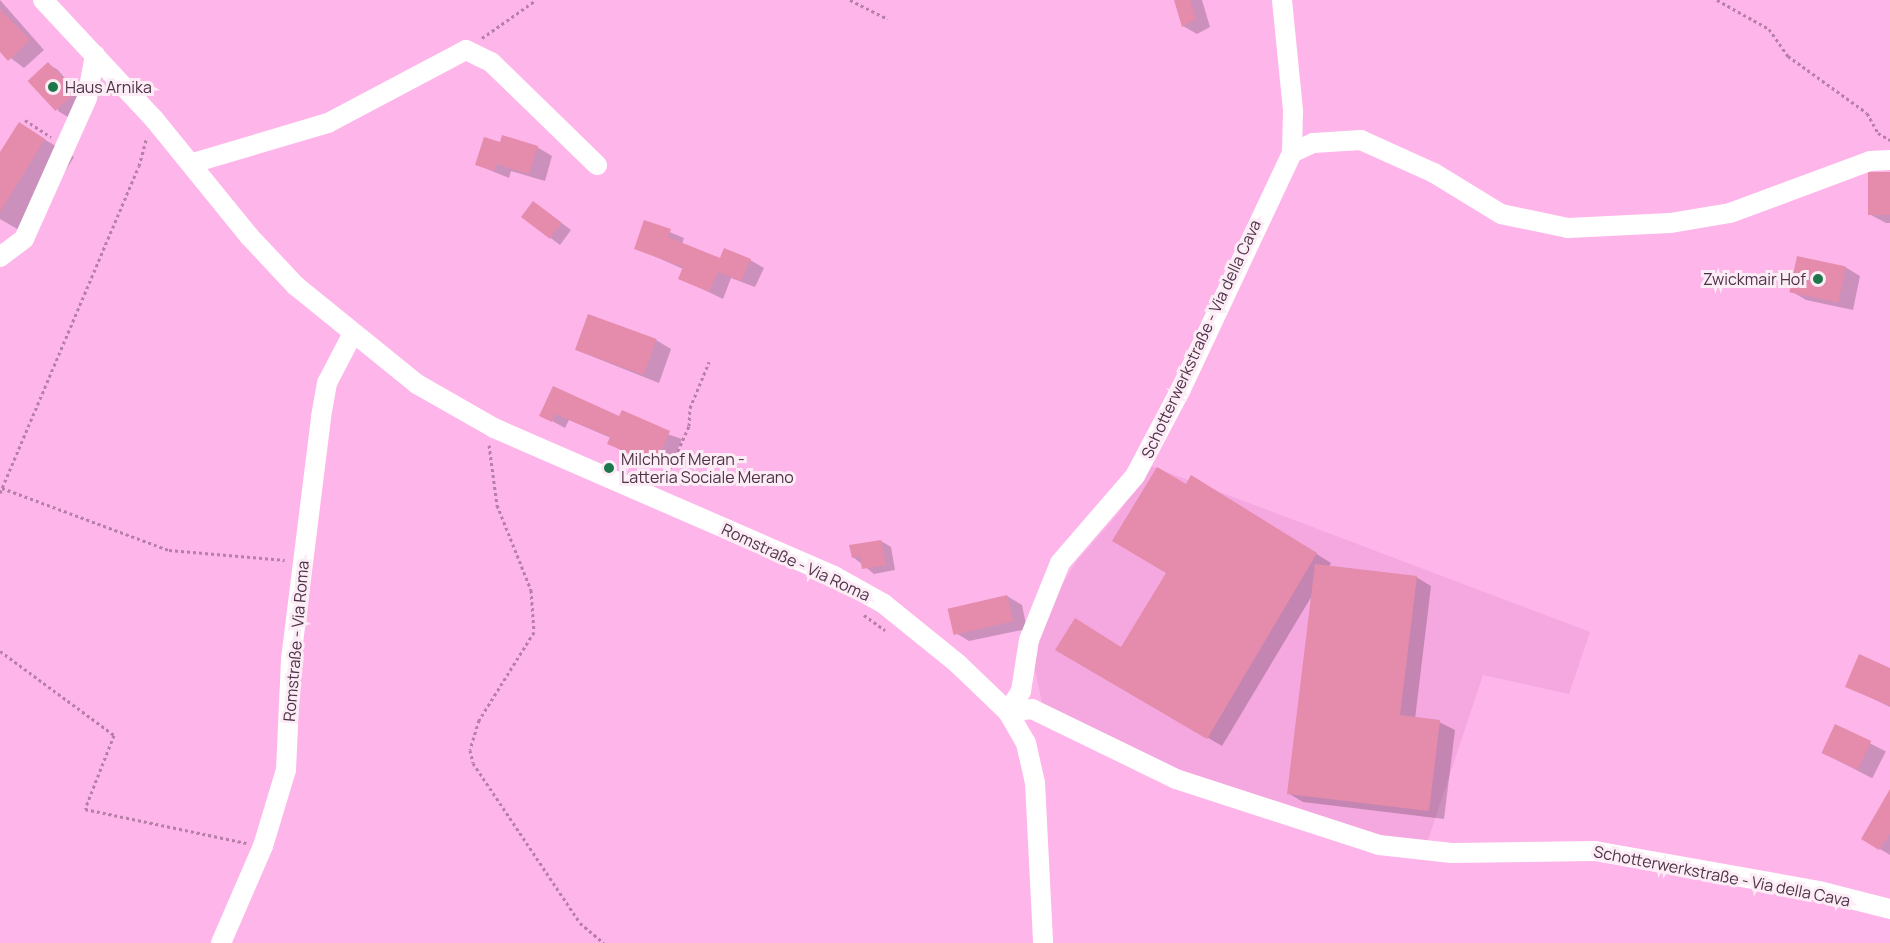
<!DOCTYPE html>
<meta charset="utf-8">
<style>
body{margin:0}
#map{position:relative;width:1890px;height:943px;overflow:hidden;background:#feb5ea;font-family:Manrope,sans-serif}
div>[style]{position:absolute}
.built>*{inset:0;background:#f5a7df}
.shadow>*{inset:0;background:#0003;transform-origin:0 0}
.building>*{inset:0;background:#e58cac;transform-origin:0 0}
.path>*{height:3px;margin-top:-1.5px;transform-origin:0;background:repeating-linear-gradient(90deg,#b67fa7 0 3px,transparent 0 6px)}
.minor>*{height:20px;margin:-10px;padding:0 10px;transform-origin:10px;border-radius:10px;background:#fff}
.dots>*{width:16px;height:16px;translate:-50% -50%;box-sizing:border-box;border:3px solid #fbecf6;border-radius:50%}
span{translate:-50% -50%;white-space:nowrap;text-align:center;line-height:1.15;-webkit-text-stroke:6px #fbecf6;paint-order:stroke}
.poi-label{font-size:16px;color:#4f3247}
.left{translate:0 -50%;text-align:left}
.right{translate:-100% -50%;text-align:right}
.street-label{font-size:16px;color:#4f3247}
</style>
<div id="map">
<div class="built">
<div style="clip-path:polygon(1151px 466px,1590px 632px,1569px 694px,1483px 675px,1426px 846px,1377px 841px,1187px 779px,1043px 707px,1032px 656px,1054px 598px,1076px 562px,1118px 514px)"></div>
</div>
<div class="shadow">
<div style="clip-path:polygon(0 0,44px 50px,24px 68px,0 50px)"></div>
<div style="clip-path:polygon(1176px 0,1202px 0,1210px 27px,1197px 34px,1183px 26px)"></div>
<div style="clip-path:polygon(48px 64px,58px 70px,84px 101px,68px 117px,58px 111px)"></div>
<div style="clip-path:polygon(19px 124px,74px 157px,26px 234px,0 219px,0 155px)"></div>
<div style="clip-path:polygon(501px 144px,537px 147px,552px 156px,545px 181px,511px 171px,509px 178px,477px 165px)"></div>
<div style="clip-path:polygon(1890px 172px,1890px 223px,1886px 223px,1871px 215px)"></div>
<div style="clip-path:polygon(543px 209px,571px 230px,560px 245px,523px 217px)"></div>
<div style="clip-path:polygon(645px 222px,684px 238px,682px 244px,720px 259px,750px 260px,764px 268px,755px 287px,731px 278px,723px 299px,680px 278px,683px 269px,636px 248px)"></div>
<div style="clip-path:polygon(1845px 267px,1860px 276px,1853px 310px,1806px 300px,1791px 291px)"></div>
<div style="clip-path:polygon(656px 340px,671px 349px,659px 383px,576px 350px)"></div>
<div style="clip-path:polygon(554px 388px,620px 418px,682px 439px,669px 470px,622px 451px,609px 443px,611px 438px,569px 420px,565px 428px,541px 415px)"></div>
<div style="clip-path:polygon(1186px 486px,1207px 486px,1331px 563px,1329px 567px,1416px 577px,1431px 586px,1415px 719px,1439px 722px,1455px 730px,1444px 819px,1303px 802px,1288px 793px,1313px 594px,1222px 746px,1057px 649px,1122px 648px,1168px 572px)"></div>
<div style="clip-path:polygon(881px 541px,891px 547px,895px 570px,874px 574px,853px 557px)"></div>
<div style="clip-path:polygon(1007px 596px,1022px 605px,1027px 629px,969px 641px,954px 632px)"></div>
<div style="clip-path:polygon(1890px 669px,1890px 707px,1847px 686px)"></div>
<div style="left:1836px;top:726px;width:56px;height:30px;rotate:27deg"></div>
<div style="clip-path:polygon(1890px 792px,1890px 855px,1863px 839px)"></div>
</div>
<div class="building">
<div style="clip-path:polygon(1174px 0,1190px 0,1196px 19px,1182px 27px)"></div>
<div style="clip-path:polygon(0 9px,30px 40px,8px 61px,0 52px)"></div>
<div style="left:48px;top:62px;width:41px;height:28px;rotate:47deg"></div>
<div style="clip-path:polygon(19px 122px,45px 139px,0 212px,0 152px)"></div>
<div style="clip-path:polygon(502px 135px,538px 146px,529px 174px,496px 164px,494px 171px,475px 165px,484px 137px,500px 142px)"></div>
<div style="left:1890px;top:172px;width:43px;height:22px;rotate:90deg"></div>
<div style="left:533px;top:201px;width:36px;height:20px;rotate:37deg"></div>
<div style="clip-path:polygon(644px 220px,671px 229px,668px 237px,720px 258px,724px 248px,751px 259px,741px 281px,718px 272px,709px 292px,678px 279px,683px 267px,634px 249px)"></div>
<div style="left:1797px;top:256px;width:50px;height:37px;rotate:12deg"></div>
<div style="left:588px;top:314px;width:73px;height:38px;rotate:20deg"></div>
<div style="clip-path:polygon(553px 386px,619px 416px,622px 410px,670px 431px,656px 464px,607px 444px,610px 437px,555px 414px,552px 422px,539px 416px)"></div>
<div style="clip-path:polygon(1157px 467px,1186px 484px,1191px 475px,1317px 553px,1207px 739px,1055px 650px,1075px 618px,1121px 647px,1166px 573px,1112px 541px)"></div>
<div style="clip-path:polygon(881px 540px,886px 565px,862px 569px,860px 556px,852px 558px,849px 545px)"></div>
<div style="clip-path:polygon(1315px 564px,1417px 576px,1400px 715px,1440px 720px,1429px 811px,1287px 794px)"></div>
<div style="left:1007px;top:595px;width:27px;height:61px;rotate:77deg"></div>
<div style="clip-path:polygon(1859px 654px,1890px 668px,1890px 706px,1845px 687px)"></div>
<div style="left:1835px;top:724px;width:40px;height:32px;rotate:25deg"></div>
<div style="clip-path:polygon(1890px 789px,1890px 834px,1879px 850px,1861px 839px)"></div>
</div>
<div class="path">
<div style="left:850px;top:0;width:42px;rotate:26.6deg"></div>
<div style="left:1717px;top:0;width:60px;rotate:29.1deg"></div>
<div style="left:1769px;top:29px;width:33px;rotate:55deg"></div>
<div style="left:1788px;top:56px;width:97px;rotate:35.8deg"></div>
<div style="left:1867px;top:113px;width:23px;rotate:61deg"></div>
<div style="left:1878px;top:133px;width:14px;rotate:30deg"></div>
<div style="left:482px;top:38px;width:66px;rotate:-35.1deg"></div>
<div style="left:25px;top:120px;width:31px;rotate:33deg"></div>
<div style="left:489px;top:445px;width:61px;rotate:82.4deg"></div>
<div style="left:497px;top:505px;width:92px;rotate:68.2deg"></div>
<div style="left:531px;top:590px;width:42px;rotate:85.9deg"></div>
<div style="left:534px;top:632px;width:104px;rotate:122deg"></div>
<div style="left:479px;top:720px;width:31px;rotate:107deg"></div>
<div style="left:470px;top:750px;width:13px;rotate:77deg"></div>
<div style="left:473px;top:763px;width:192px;rotate:56.2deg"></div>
<div style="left:580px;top:923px;width:31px;rotate:40deg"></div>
<div style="left:663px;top:484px;width:64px;rotate:-65.9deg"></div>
<div style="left:689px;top:426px;width:18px;rotate:-87deg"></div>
<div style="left:690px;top:408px;width:50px;rotate:-67.6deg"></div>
<div style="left:2px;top:488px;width:178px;rotate:20.4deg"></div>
<div style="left:169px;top:550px;width:116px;rotate:4.9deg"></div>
<div style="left:0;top:493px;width:355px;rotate:-67deg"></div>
<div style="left:139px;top:166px;width:30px;rotate:-75deg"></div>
<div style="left:864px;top:615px;width:26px;rotate:36deg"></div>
<div style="left:0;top:651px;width:142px;rotate:36.4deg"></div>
<div style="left:114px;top:735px;width:79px;rotate:111.4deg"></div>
<div style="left:85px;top:809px;width:166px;rotate:11.9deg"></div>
</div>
<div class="minor">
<div style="left:43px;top:0;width:163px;rotate:47deg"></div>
<div style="left:154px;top:119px;width:151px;rotate:50.9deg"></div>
<div style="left:249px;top:236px;width:69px;rotate:46.8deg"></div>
<div style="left:296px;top:286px;width:156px;rotate:39deg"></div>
<div style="left:417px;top:384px;width:89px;rotate:29.7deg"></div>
<div style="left:494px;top:428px;width:371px;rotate:23.5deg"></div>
<div style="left:834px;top:576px;width:57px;rotate:29.2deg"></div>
<div style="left:884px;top:604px;width:95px;rotate:39deg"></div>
<div style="left:958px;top:664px;width:69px;rotate:43.8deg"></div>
<div style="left:1008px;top:712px;width:36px;rotate:60deg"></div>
<div style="left:1026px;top:743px;width:41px;rotate:77.3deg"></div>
<div style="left:1035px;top:783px;width:160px;rotate:87.1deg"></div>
<div style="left:1282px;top:0;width:112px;rotate:84.3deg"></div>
<div style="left:1293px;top:111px;width:42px;rotate:91.4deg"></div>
<div style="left:1890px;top:160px;width:20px;rotate:177deg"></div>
<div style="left:1870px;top:161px;width:149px;rotate:159.6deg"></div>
<div style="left:1730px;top:213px;width:61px;rotate:170.5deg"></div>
<div style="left:1670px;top:223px;width:102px;rotate:177.2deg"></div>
<div style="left:1568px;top:228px;width:68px;rotate:-168.2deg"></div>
<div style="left:1501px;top:214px;width:79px;rotate:-148.5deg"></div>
<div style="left:1434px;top:173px;width:80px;rotate:-155.7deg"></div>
<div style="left:1361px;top:140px;width:48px;rotate:176.4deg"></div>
<div style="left:1313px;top:143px;width:23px;rotate:155deg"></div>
<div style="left:1292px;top:153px;width:261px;rotate:115.2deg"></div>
<div style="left:1181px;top:389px;width:98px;rotate:117.9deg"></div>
<div style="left:1135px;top:476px;width:115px;rotate:130.8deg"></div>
<div style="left:1060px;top:563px;width:83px;rotate:111.9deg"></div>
<div style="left:1029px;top:640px;width:52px;rotate:98.9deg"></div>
<div style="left:1021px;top:691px;width:25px;rotate:122deg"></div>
<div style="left:1008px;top:712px;width:24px;rotate:-7deg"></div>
<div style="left:1032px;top:709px;width:160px;rotate:25.9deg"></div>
<div style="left:1176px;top:779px;width:213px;rotate:18deg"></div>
<div style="left:1379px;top:845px;width:73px;rotate:6.3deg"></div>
<div style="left:1452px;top:853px;width:143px;rotate:-0.8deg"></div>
<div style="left:1595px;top:851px;width:228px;rotate:10.1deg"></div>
<div style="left:1819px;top:891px;width:73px;rotate:14.2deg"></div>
<div style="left:193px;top:163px;width:141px;rotate:-16.5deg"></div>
<div style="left:328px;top:123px;width:156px;rotate:-27.9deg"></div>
<div style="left:466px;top:50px;width:28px;rotate:26deg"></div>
<div style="left:491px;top:62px;width:148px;rotate:44.2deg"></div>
<div style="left:0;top:257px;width:30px;rotate:-37deg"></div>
<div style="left:24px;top:239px;width:154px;rotate:-65.9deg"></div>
<div style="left:87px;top:98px;width:44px;rotate:-79.5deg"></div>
<div style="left:221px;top:943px;width:106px;rotate:-66.6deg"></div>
<div style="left:263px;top:846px;width:79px;rotate:-73.2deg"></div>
<div style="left:286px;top:770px;width:111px;rotate:-87.4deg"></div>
<div style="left:291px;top:659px;width:244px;rotate:-82.9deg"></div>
<div style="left:321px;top:417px;width:35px;rotate:-80deg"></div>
<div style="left:327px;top:383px;width:54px;rotate:-62.5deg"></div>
</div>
<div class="dots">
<div style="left:53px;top:87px;background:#1c774b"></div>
<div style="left:1818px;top:279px;background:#1c774b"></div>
<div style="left:609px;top:468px;background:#1c774b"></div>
</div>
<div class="poi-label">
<span class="left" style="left:65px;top:87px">Haus Arnika</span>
<span class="right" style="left:1806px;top:279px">Zwickmair Hof</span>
<span class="left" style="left:621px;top:468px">Milchhof Meran -<br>Latteria Sociale Merano</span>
</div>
<div class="street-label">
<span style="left:1201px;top:339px;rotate:-65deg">Schotterwerkstraße - Via della Cava</span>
<span style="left:796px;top:562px;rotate:25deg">Romstraße - Via Roma</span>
<span style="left:296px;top:641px;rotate:-85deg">Romstraße - Via Roma</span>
<span style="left:1722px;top:876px;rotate:11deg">Schotterwerkstraße - Via della Cava</span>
</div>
</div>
